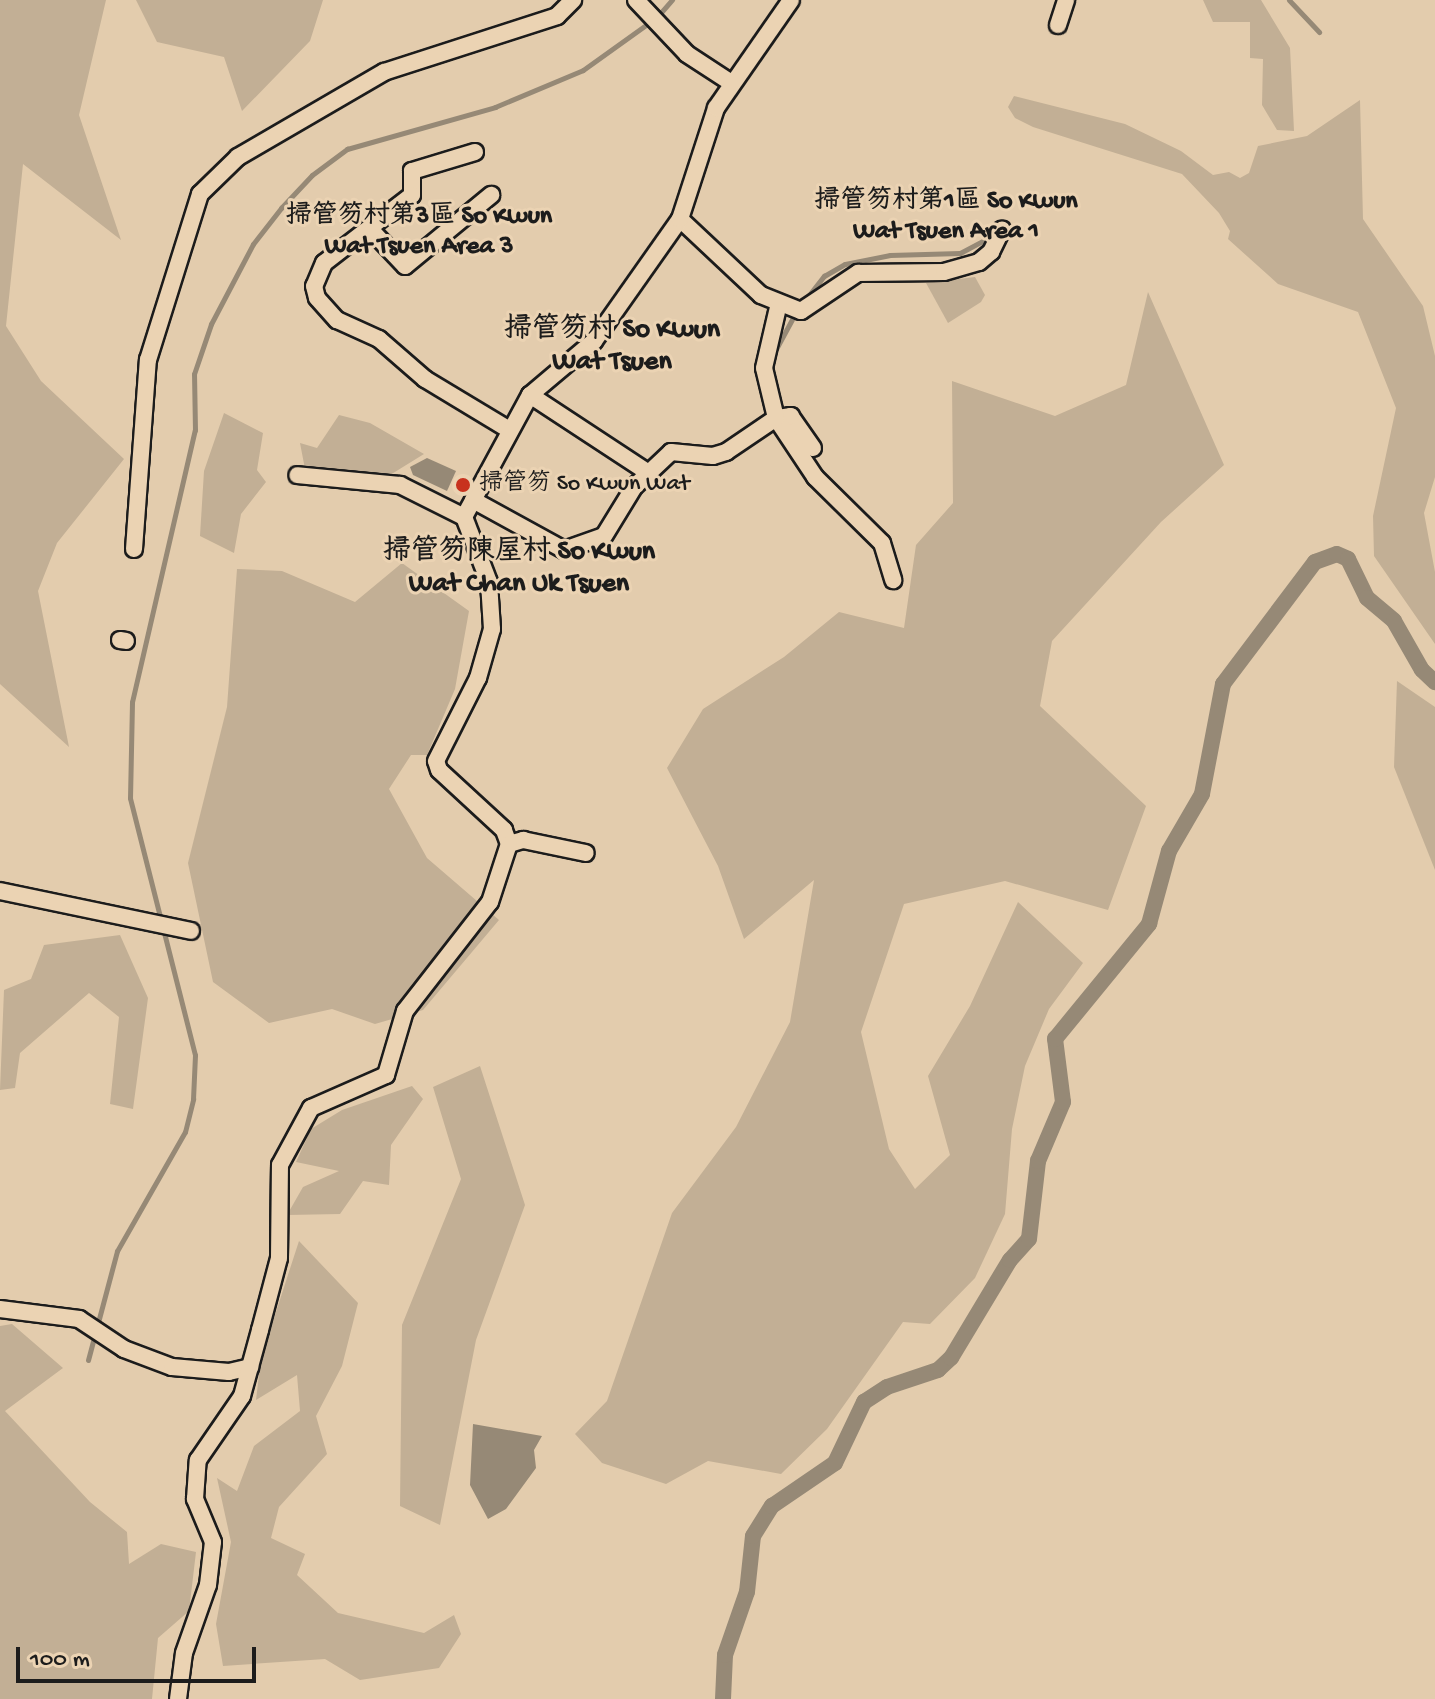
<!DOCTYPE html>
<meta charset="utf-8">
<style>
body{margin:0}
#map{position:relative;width:1435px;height:1699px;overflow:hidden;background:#e3ccad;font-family:"Gochi Hand","LXGW WenKai TC",sans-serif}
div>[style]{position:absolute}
.green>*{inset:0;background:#c2af95}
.water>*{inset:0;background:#968976}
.stream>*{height:5px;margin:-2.5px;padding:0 2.5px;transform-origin:2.5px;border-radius:2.5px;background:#968976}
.canal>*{height:16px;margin:-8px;padding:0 8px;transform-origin:8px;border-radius:8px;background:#968976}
.roads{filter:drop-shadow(2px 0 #1c1c1c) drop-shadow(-2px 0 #1c1c1c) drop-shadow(0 2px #1c1c1c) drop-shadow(0 -2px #1c1c1c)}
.street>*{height:16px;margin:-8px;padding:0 8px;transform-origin:8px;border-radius:8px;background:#ebd3b3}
.dots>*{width:22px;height:22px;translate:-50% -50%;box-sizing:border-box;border:4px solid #ebd3b3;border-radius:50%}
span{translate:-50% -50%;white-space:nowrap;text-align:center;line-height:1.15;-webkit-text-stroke:6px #ebd3b3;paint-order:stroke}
.poi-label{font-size:24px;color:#1c1c1c}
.left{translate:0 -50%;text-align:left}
.neighbourhood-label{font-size:26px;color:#1c1c1c;font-weight:700}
.quarter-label{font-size:28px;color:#1c1c1c;font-weight:700}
.scale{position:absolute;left:16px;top:1647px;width:240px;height:36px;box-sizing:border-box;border:4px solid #1c1c1c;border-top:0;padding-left:10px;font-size:24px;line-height:28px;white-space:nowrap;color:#1c1c1c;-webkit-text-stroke:6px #ebd3b3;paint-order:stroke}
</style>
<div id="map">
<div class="green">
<div style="clip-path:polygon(0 0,106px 0,79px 115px,121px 240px,23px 164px,6px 326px,41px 381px,124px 459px,57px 543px,38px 591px,69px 747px,0 684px)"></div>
<div style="clip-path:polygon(136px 0,323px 0,310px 41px,242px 111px,224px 57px,157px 42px)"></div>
<div style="clip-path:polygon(1203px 0,1261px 0,1290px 48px,1294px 131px,1277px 130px,1262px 105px,1263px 59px,1250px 58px,1250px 22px,1213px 22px)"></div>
<div style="clip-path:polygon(1014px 96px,1125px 124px,1181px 151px,1213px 175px,1229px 172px,1240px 178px,1249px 173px,1258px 146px,1307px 136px,1360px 100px,1363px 219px,1423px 306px,1435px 356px,1435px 477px,1424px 513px,1435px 572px,1435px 644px,1374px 556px,1373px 516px,1396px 408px,1358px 312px,1278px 284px,1228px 239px,1230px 231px,1219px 213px,1182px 174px,1033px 127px,1015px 118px,1008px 107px)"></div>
<div style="clip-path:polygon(975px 277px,985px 295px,981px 302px,948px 323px,926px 283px)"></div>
<div style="clip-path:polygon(1148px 292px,1224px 465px,1161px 522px,1052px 641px,1040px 706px,1146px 806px,1108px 910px,1005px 881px,904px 904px,861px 1032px,889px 1149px,915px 1189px,950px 1155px,928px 1076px,970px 1006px,1018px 902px,1083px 963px,1049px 1009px,1025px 1066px,1012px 1129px,1005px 1214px,975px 1278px,930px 1324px,903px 1322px,827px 1429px,781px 1474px,708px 1461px,666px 1484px,602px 1463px,575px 1434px,607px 1401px,672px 1213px,736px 1127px,790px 1022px,814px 880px,744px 939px,718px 866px,667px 768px,703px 709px,784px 657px,839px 612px,904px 628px,916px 545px,953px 503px,952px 381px,1055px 416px,1126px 385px)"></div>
<div style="clip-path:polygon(224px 413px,263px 433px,257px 470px,266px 482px,241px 514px,234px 553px,200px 536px,204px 471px)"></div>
<div style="clip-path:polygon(339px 415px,370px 423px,424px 454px,390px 475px,305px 469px,300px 443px,317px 448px)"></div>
<div style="clip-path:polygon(402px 563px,469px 611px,455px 689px,427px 755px,411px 755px,389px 789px,427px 858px,499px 920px,423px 1010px,375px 1024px,332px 1009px,269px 1023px,213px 982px,188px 863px,227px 707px,237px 569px,282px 571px,355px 602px)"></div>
<div style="clip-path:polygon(1397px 681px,1435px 707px,1435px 870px,1394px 767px)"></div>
<div style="clip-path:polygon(120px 935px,148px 998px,133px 1109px,110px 1104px,119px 1017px,89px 993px,20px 1053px,15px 1088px,0 1090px,4px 990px,31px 979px,44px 945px)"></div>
<div style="clip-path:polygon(480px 1066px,525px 1205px,476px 1340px,440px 1525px,400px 1506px,402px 1325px,461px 1179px,433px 1087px)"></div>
<div style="clip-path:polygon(412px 1086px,423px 1099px,391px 1145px,389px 1185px,363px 1181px,340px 1214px,287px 1215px,303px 1187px,339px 1171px,296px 1162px,311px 1129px,342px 1110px)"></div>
<div style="clip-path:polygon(299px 1241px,358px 1303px,342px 1366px,316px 1416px,327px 1454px,279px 1507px,271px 1538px,305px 1554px,297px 1575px,338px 1613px,424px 1633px,454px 1615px,461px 1634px,439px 1668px,360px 1680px,325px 1659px,223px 1666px,216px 1624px,231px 1542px,217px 1478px,237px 1491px,254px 1446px,300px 1411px,297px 1375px,256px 1400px,261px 1358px)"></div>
<div style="clip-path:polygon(12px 1324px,63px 1368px,5px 1411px,90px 1502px,127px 1532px,129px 1564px,161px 1544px,196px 1552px,189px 1611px,158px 1638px,152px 1699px,0 1699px,0 1326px)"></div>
</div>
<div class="water">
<div style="clip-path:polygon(427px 458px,456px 471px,447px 491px,413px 475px,410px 467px)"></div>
<div style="clip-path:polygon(473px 1424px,542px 1436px,534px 1450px,536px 1468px,506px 1509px,488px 1519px,470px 1485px)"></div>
</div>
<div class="stream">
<div style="left:1289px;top:0;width:44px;rotate:46.8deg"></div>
<div style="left:802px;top:304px;width:36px;rotate:-52deg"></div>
<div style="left:824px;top:276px;width:24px;rotate:-30deg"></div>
<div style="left:845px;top:264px;width:46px;rotate:-11.3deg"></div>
<div style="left:890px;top:255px;width:70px;rotate:-1.6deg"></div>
<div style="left:960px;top:253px;width:30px;rotate:-28deg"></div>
<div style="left:776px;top:349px;width:42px;rotate:-61.6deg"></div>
<div style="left:88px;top:1360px;width:113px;rotate:-75.1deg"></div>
<div style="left:117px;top:1251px;width:137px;rotate:-60.3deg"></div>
<div style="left:185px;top:1132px;width:34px;rotate:-76deg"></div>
<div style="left:193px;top:1099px;width:44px;rotate:-87.4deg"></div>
<div style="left:195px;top:1055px;width:265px;rotate:-104.2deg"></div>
<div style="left:130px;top:798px;width:96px;rotate:-88.8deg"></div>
<div style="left:132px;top:702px;width:279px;rotate:-77deg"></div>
<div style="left:195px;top:430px;width:56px;rotate:-91deg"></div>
<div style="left:194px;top:374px;width:53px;rotate:-71.2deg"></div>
<div style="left:211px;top:324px;width:90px;rotate:-62.3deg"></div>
<div style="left:253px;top:244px;width:46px;rotate:-52.1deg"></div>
<div style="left:281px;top:208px;width:45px;rotate:-46.8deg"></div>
<div style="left:312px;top:175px;width:44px;rotate:-36.6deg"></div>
<div style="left:347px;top:149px;width:154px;rotate:-15.8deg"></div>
<div style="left:495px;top:107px;width:95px;rotate:-22.8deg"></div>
<div style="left:583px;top:70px;width:91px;rotate:-35.6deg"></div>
<div style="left:657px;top:17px;width:23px;rotate:-49deg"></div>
</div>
<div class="canal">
<div style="left:723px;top:1699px;width:44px;rotate:-87.4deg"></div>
<div style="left:725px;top:1655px;width:67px;rotate:-70.8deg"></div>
<div style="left:747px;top:1592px;width:56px;rotate:-83.9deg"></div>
<div style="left:753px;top:1536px;width:36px;rotate:-58deg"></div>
<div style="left:772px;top:1506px;width:76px;rotate:-34.3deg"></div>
<div style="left:835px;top:1463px;width:68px;rotate:-64.6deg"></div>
<div style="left:864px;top:1402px;width:27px;rotate:-33deg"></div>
<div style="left:887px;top:1387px;width:54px;rotate:-18.4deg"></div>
<div style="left:938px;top:1370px;width:18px;rotate:-43deg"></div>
<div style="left:951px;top:1358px;width:114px;rotate:-59deg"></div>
<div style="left:1010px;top:1260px;width:28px;rotate:-48deg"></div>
<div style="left:1029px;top:1239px;width:79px;rotate:-83.4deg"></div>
<div style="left:1038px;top:1161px;width:64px;rotate:-67deg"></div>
<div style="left:1063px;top:1102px;width:64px;rotate:-97.2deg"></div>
<div style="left:1055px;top:1039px;width:149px;rotate:-50.7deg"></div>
<div style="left:1149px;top:924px;width:76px;rotate:-74.7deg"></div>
<div style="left:1169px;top:851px;width:66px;rotate:-59.9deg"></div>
<div style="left:1202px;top:794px;width:112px;rotate:-79.2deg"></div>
<div style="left:1223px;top:684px;width:153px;rotate:-53deg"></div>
<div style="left:1315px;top:562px;width:23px;rotate:-20deg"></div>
<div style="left:1337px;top:554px;width:12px;rotate:24deg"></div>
<div style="left:1348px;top:559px;width:43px;rotate:64deg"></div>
<div style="left:1367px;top:598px;width:35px;rotate:40deg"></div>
<div style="left:1394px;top:621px;width:56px;rotate:60.3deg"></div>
<div style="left:1422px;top:670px;width:18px;rotate:43deg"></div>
</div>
<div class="roads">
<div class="street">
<div style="left:636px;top:0;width:74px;rotate:46.6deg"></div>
<div style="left:687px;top:54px;width:51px;rotate:33.1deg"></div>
<div style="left:1058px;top:25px;width:26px;rotate:-72deg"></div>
<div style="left:475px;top:152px;width:66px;rotate:163.2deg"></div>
<div style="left:412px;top:171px;width:24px;rotate:90deg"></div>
<div style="left:412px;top:195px;width:111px;rotate:142.3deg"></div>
<div style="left:324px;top:263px;width:25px;rotate:113deg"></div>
<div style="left:314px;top:286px;width:12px;rotate:76deg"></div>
<div style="left:317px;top:298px;width:30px;rotate:48deg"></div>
<div style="left:337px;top:320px;width:46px;rotate:24.3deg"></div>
<div style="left:379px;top:339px;width:61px;rotate:41deg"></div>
<div style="left:425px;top:379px;width:97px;rotate:31.1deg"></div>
<div style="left:680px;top:219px;width:111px;rotate:43.2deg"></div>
<div style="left:761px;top:295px;width:43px;rotate:21.8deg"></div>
<div style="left:801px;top:311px;width:69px;rotate:-33.7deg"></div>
<div style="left:858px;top:273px;width:86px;rotate:-0.7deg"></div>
<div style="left:944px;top:272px;width:36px;rotate:-16deg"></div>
<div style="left:979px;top:262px;width:16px;rotate:-40deg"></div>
<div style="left:991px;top:252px;width:25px;rotate:-64deg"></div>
<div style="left:370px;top:229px;width:51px;rotate:46.6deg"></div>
<div style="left:405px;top:266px;width:112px;rotate:-39.5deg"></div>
<div style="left:530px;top:395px;width:140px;rotate:33.3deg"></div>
<div style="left:813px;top:448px;width:39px;rotate:-125deg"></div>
<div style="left:791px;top:416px;width:15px;rotate:172deg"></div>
<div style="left:776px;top:418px;width:71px;rotate:56.5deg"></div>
<div style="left:815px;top:477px;width:94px;rotate:44.6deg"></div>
<div style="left:882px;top:543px;width:39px;rotate:73deg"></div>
<div style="left:473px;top:500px;width:104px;rotate:28.8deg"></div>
<div style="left:564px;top:550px;width:42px;rotate:-19.3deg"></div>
<div style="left:604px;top:536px;width:57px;rotate:-58.5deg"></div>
<div style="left:634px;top:487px;width:51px;rotate:-43.4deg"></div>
<div style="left:671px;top:452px;width:42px;rotate:5.4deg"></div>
<div style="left:713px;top:456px;width:14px;rotate:-17deg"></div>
<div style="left:726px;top:452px;width:60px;rotate:-34.2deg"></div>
<div style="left:776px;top:418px;width:51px;rotate:-103.5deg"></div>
<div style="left:764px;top:368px;width:67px;rotate:-77deg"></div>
<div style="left:464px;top:517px;width:139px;rotate:-61.6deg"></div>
<div style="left:530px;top:395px;width:84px;rotate:-40.2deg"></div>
<div style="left:594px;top:341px;width:149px;rotate:-54.8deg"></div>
<div style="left:680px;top:219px;width:117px;rotate:-72deg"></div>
<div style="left:716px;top:108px;width:131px;rotate:-55.2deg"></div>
<div style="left:134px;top:549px;width:190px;rotate:-85.8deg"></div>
<div style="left:148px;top:360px;width:174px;rotate:-72.6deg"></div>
<div style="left:200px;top:194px;width:53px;rotate:-44.2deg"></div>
<div style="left:238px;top:157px;width:169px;rotate:-30.2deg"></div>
<div style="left:384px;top:72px;width:182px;rotate:-17.9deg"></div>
<div style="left:557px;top:16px;width:23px;rotate:-45deg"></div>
<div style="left:120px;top:640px;width:6px;rotate:9deg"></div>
<div style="left:509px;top:844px;width:15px;rotate:-16deg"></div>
<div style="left:523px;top:840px;width:64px;rotate:11.7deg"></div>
<div style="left:0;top:891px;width:195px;rotate:11.8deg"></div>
<div style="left:0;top:1309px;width:80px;rotate:7.2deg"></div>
<div style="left:79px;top:1319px;width:54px;rotate:33.7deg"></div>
<div style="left:124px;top:1349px;width:51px;rotate:20.6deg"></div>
<div style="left:172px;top:1367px;width:57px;rotate:5deg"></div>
<div style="left:229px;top:1372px;width:22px;rotate:-13deg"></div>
<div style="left:178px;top:1699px;width:46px;rotate:-82.6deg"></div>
<div style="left:184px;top:1653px;width:72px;rotate:-70.6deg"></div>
<div style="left:208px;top:1585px;width:43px;rotate:-83.4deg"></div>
<div style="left:213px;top:1542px;width:47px;rotate:-112.7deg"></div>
<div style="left:195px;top:1499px;width:39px;rotate:-86deg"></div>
<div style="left:198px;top:1460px;width:78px;rotate:-55.5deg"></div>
<div style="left:242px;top:1396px;width:68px;rotate:-74.7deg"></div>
<div style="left:260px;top:1330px;width:74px;rotate:-75.2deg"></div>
<div style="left:279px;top:1258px;width:93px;rotate:-89.4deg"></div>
<div style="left:280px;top:1165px;width:65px;rotate:-61.5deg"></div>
<div style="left:311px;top:1108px;width:82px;rotate:-23.7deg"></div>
<div style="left:386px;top:1075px;width:67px;rotate:-73.5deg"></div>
<div style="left:405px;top:1011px;width:138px;rotate:-52.1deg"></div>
<div style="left:490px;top:902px;width:61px;rotate:-71.9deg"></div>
<div style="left:509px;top:844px;width:15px;rotate:-110deg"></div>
<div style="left:504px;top:830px;width:88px;rotate:-137.3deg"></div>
<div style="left:439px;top:770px;width:9px;rotate:-108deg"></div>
<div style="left:436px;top:761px;width:93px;rotate:-63.2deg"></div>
<div style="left:478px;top:678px;width:51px;rotate:-74.1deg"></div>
<div style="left:492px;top:629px;width:47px;rotate:-93.7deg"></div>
<div style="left:489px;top:582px;width:70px;rotate:-111deg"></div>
<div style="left:464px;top:517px;width:72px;rotate:-153.4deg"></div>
<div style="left:400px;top:485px;width:103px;rotate:-174.5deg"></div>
</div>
</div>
<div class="dots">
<div style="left:463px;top:485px;background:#c8321e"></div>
</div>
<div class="poi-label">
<span class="left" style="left:479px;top:485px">掃管笏 So Kwun Wat</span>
</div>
<div class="neighbourhood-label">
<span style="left:946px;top:218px">掃管笏村第1區 So Kwun<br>Wat Tsuen Area 1</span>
<span style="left:419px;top:233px">掃管笏村第3區 So Kwun<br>Wat Tsuen Area 3</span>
</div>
<div class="quarter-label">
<span style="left:612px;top:347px">掃管笏村 So Kwun<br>Wat Tsuen</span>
<span style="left:519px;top:569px">掃管笏陳屋村 So Kwun<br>Wat Chan Uk Tsuen</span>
</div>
<div class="scale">100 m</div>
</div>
